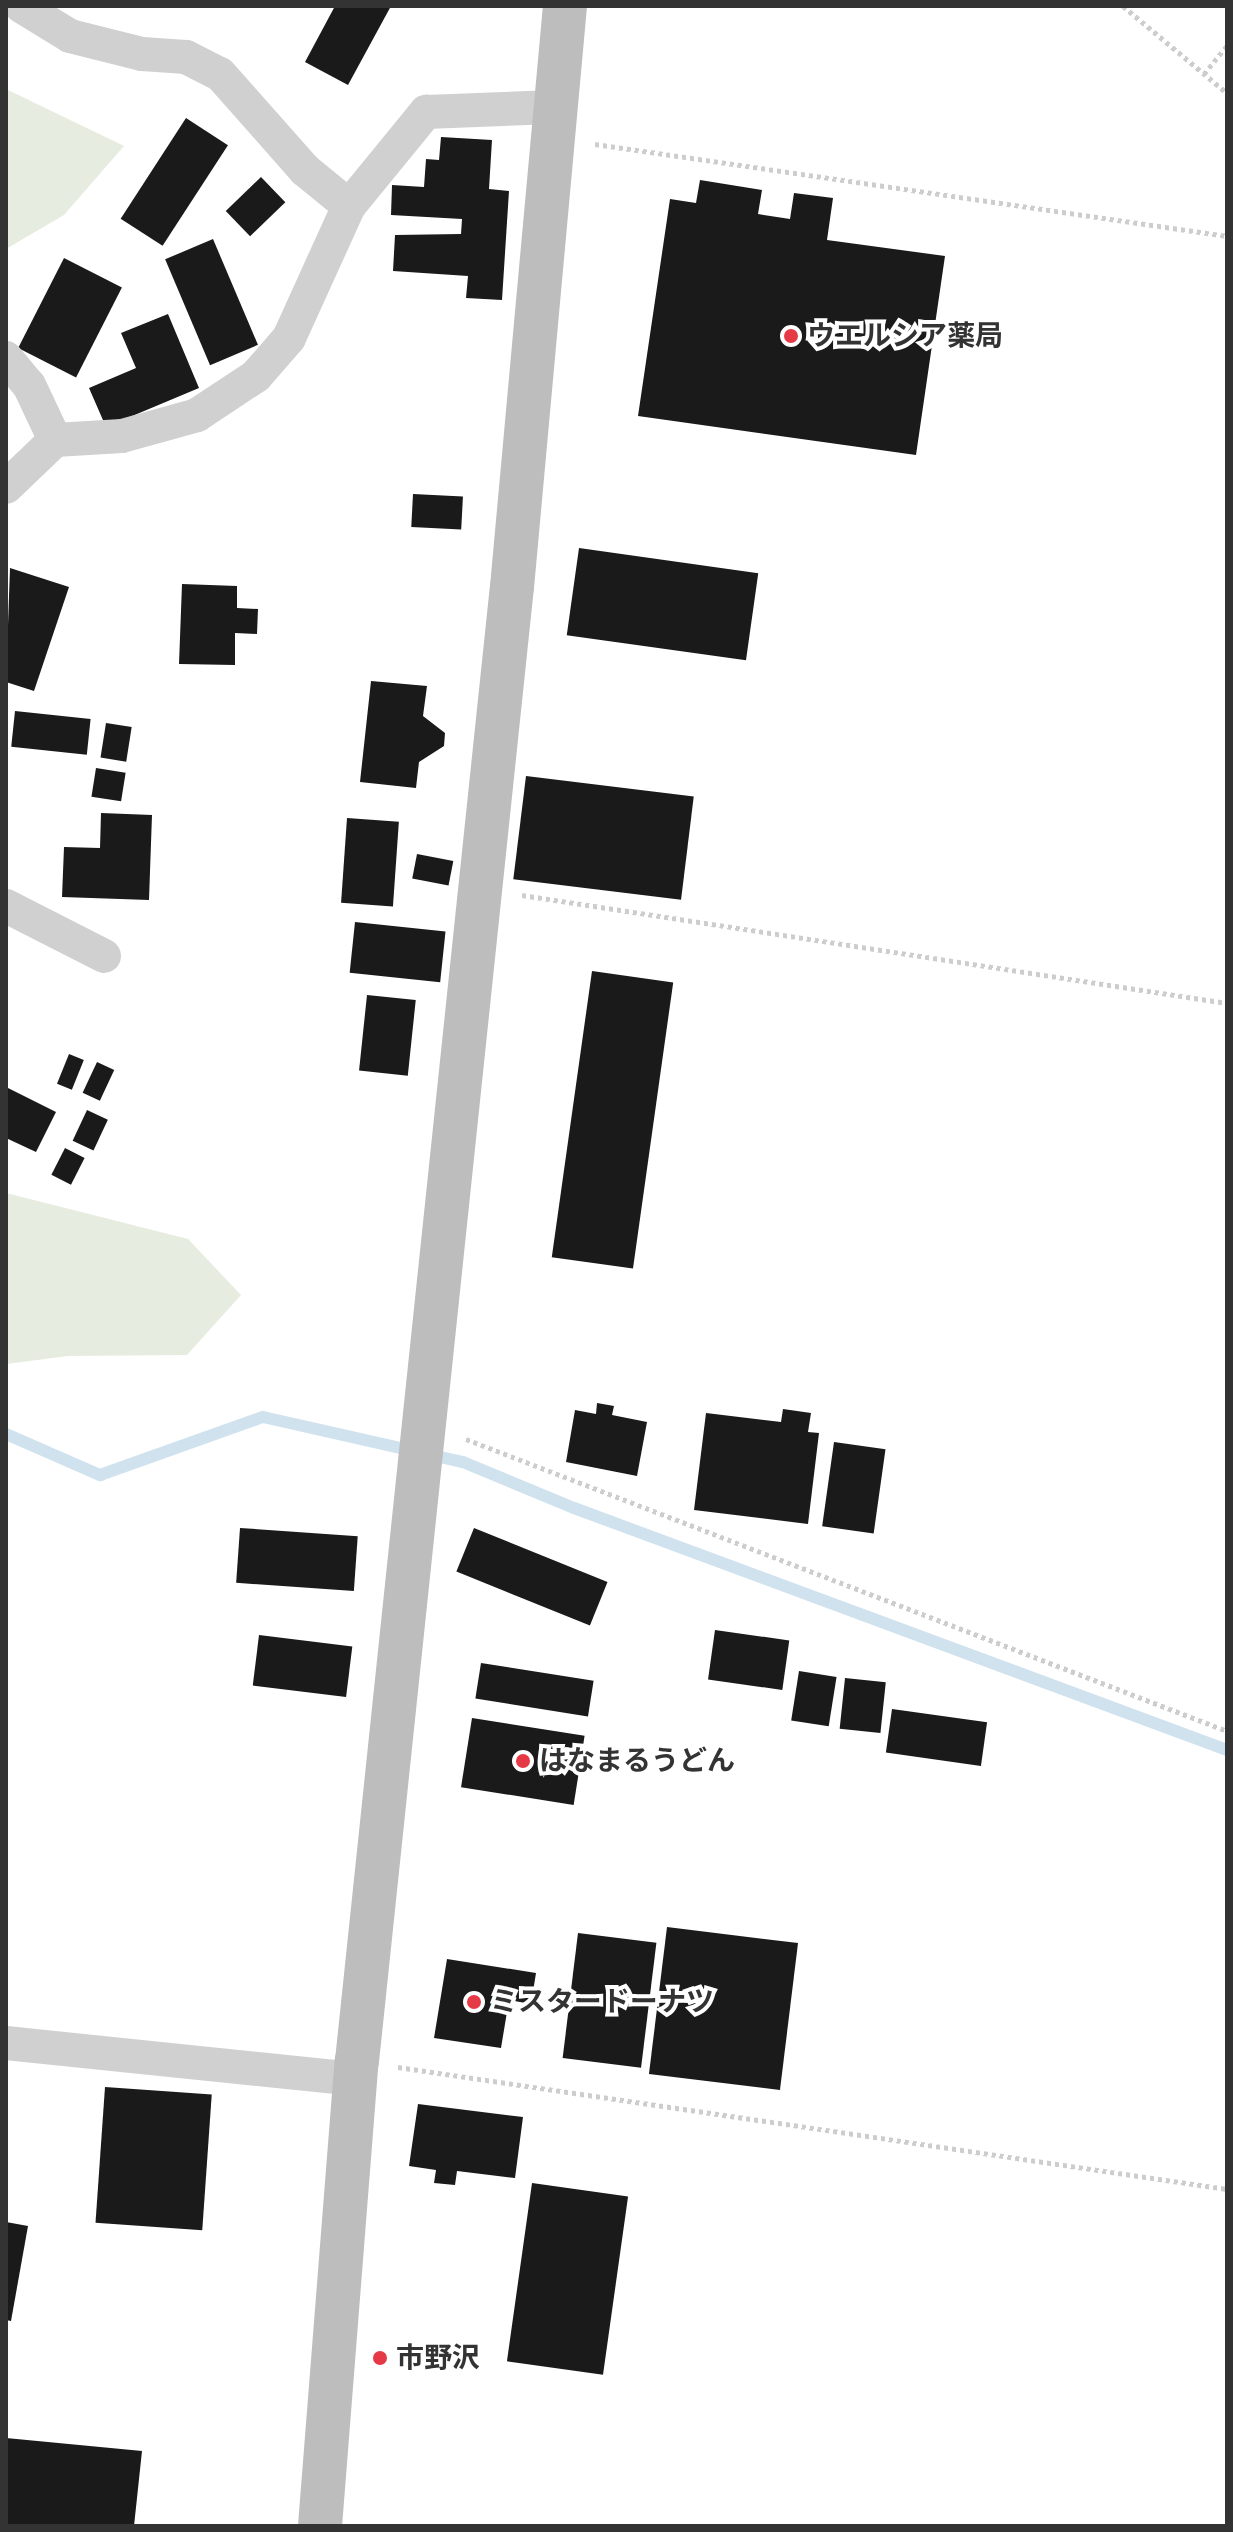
<!DOCTYPE html>
<meta charset="utf-8">
<style>
body{margin:0}
#map{position:relative;width:1233px;height:2532px;overflow:hidden;background:#fff;font-family:Arial,"Noto Sans JP",sans-serif}
div>[style]{position:absolute}
.green>*{inset:0;background:#e6ecdf}
.stream>*{height:12px;margin:-6px;padding:0 6px;transform-origin:6px;border-radius:6px;background:#cfe2ee}
.building>*{inset:0;background:#1a1a1a;transform-origin:0 0}
.path>*{height:5px;margin-top:-2.5px;transform-origin:0;background:repeating-linear-gradient(90deg,#cdcdcd 0 4px,transparent 0 8px)}
.street>*{height:34px;margin:-17px;padding:0 17px;transform-origin:17px;border-radius:17px;background:#d0d0d0}
.secondary>*{height:44px;margin:-22px;padding:0 22px;transform-origin:22px;border-radius:22px;background:#bdbdbd}
.dots>*{width:22px;height:22px;translate:-50% -50%;box-sizing:border-box;border:4px solid #fff;border-radius:50%}
span{translate:-50% -50%;white-space:nowrap;text-align:center;line-height:1.15;-webkit-text-stroke:8px #fff;paint-order:stroke}
.poi-label{font-size:28px;color:#333;font-weight:700}
.left{translate:0 -50%;text-align:left}
.frame{position:absolute;inset:0;border:8px solid #333;pointer-events:none}
</style>
<div id="map">
<div class="green">
<div style="clip-path:polygon(6px 89px,124px 146px,64px 215px,6px 249px)"></div>
<div style="clip-path:polygon(6px 1193px,188px 1239px,241px 1295px,187px 1355px,68px 1356px,6px 1364px)"></div>
</div>
<div class="stream">
<div style="left:6px;top:1434px;width:103px;rotate:23.6deg"></div>
<div style="left:100px;top:1475px;width:173px;rotate:-19.6deg"></div>
<div style="left:263px;top:1417px;width:205px;rotate:12.7deg"></div>
<div style="left:463px;top:1462px;width:120px;rotate:22.5deg"></div>
<div style="left:574px;top:1508px;width:696px;rotate:20.33deg"></div>
</div>
<div class="building">
<div style="clip-path:polygon(335px 6px,391px 6px,348px 85px,305px 62px)"></div>
<div style="left:186px;top:118px;width:50px;height:120px;rotate:33deg"></div>
<div style="clip-path:polygon(441px 137px,492px 140px,489px 189px,509px 191px,502px 300px,466px 298px,468px 276px,393px 271px,395px 235px,461px 234px,462px 219px,391px 215px,392px 185px,424px 187px,426px 159px,439px 160px)"></div>
<div style="left:261px;top:177px;width:35px;height:49px;rotate:46deg"></div>
<div style="clip-path:polygon(700px 180px,762px 190px,758px 214px,790px 219px,794px 193px,833px 198px,827px 240px,945px 256px,916px 455px,638px 416px,670px 199px,696px 203px)"></div>
<div style="left:213px;top:239px;width:115px;height:52px;rotate:67deg"></div>
<div style="left:64px;top:258px;width:65px;height:101px;rotate:27deg"></div>
<div style="clip-path:polygon(168px 314px,199px 388px,106px 427px,89px 388px,136px 368px,121px 333px)"></div>
<div style="left:413px;top:494px;width:50px;height:33px;rotate:3deg"></div>
<div style="left:579px;top:548px;width:181px;height:88px;rotate:8deg"></div>
<div style="clip-path:polygon(10px 568px,69px 587px,34px 691px,6px 682px)"></div>
<div style="clip-path:polygon(182px 584px,237px 586px,237px 608px,258px 609px,257px 634px,235px 633px,235px 665px,179px 664px)"></div>
<div style="clip-path:polygon(371px 681px,427px 686px,423px 716px,445px 733px,444px 746px,419px 762px,416px 788px,360px 782px)"></div>
<div style="left:15px;top:711px;width:76px;height:36px;rotate:6deg"></div>
<div style="left:106px;top:723px;width:26px;height:35px;rotate:9deg"></div>
<div style="left:96px;top:768px;width:30px;height:29px;rotate:9deg"></div>
<div style="left:526px;top:776px;width:169px;height:104px;rotate:7deg"></div>
<div style="clip-path:polygon(101px 813px,152px 815px,149px 900px,62px 897px,64px 847px,100px 848px)"></div>
<div style="left:347px;top:818px;width:52px;height:85px;rotate:4deg"></div>
<div style="left:417px;top:854px;width:37px;height:25px;rotate:11deg"></div>
<div style="left:355px;top:922px;width:91px;height:51px;rotate:6deg"></div>
<div style="left:592px;top:971px;width:82px;height:289px;rotate:8deg"></div>
<div style="left:367px;top:995px;width:49px;height:76px;rotate:6deg"></div>
<div style="left:69px;top:1054px;width:16px;height:32px;rotate:22deg"></div>
<div style="left:97px;top:1062px;width:19px;height:34px;rotate:25deg"></div>
<div style="clip-path:polygon(6px 1087px,56px 1112px,36px 1152px,6px 1138px)"></div>
<div style="left:87px;top:1110px;width:23px;height:34px;rotate:25deg"></div>
<div style="left:65px;top:1148px;width:22px;height:30px;rotate:27deg"></div>
<div style="clip-path:polygon(597px 1403px,614px 1406px,612px 1415px,647px 1422px,637px 1476px,566px 1462px,575px 1410px,596px 1414px)"></div>
<div style="clip-path:polygon(783px 1409px,811px 1413px,808px 1432px,819px 1433px,808px 1524px,694px 1510px,706px 1413px,781px 1422px)"></div>
<div style="left:834px;top:1442px;width:52px;height:85px;rotate:8deg"></div>
<div style="left:240px;top:1528px;width:118px;height:55px;rotate:4deg"></div>
<div style="left:474px;top:1528px;width:144px;height:47px;rotate:22deg"></div>
<div style="left:715px;top:1630px;width:75px;height:50px;rotate:8deg"></div>
<div style="left:259px;top:1635px;width:94px;height:51px;rotate:7deg"></div>
<div style="left:481px;top:1663px;width:114px;height:36px;rotate:9deg"></div>
<div style="left:799px;top:1671px;width:38px;height:50px;rotate:9deg"></div>
<div style="left:845px;top:1678px;width:41px;height:51px;rotate:6deg"></div>
<div style="left:892px;top:1709px;width:96px;height:44px;rotate:8deg"></div>
<div style="left:472px;top:1718px;width:114px;height:70px;rotate:9deg"></div>
<div style="left:667px;top:1927px;width:132px;height:148px;rotate:7deg"></div>
<div style="left:578px;top:1933px;width:79px;height:126px;rotate:7deg"></div>
<div style="clip-path:polygon(447px 1959px,536px 1973px,531px 2004px,509px 2000px,501px 2048px,434px 2038px)"></div>
<div style="left:105px;top:2087px;width:107px;height:136px;rotate:4deg"></div>
<div style="clip-path:polygon(418px 2104px,523px 2117px,515px 2178px,457px 2171px,455px 2185px,434px 2183px,436px 2170px,409px 2166px)"></div>
<div style="left:532px;top:2183px;width:97px;height:180px;rotate:8deg"></div>
<div style="clip-path:polygon(6px 2222px,28px 2226px,11px 2321px,6px 2320px)"></div>
<div style="clip-path:polygon(6px 2438px,142px 2451px,134px 2526px,6px 2526px)"></div>
</div>
<div class="path">
<div style="left:1123px;top:6px;width:136px;rotate:39.9deg"></div>
<div style="left:1204px;top:74px;width:36px;rotate:-51deg"></div>
<div style="left:595px;top:144px;width:639px;rotate:8.28deg"></div>
<div style="left:522px;top:895px;width:713px;rotate:8.71deg"></div>
<div style="left:466px;top:1439px;width:815px;rotate:20.99deg"></div>
<div style="left:398px;top:2067px;width:838px;rotate:8.37deg"></div>
</div>
<div class="street">
<div style="left:21px;top:6px;width:57px;rotate:31.5deg"></div>
<div style="left:70px;top:36px;width:74px;rotate:14deg"></div>
<div style="left:142px;top:54px;width:44px;rotate:3.9deg"></div>
<div style="left:186px;top:57px;width:38px;rotate:27deg"></div>
<div style="left:220px;top:74px;width:128px;rotate:48.5deg"></div>
<div style="left:305px;top:170px;width:57px;rotate:39.3deg"></div>
<div style="left:6px;top:358px;width:35px;rotate:50deg"></div>
<div style="left:29px;top:385px;width:61px;rotate:64.7deg"></div>
<div style="left:6px;top:487px;width:68px;rotate:-43.8deg"></div>
<div style="left:55px;top:440px;width:67px;rotate:-3.4deg"></div>
<div style="left:122px;top:436px;width:78px;rotate:-15.6deg"></div>
<div style="left:197px;top:415px;width:71px;rotate:-33.5deg"></div>
<div style="left:256px;top:376px;width:50px;rotate:-49deg"></div>
<div style="left:289px;top:338px;width:145px;rotate:-65.6deg"></div>
<div style="left:349px;top:206px;width:122px;rotate:-50.7deg"></div>
<div style="left:426px;top:112px;width:129px;rotate:-2.2deg"></div>
<div style="left:6px;top:906px;width:110px;rotate:27deg"></div>
<div style="left:6px;top:2043px;width:352px;rotate:5.9deg"></div>
</div>
<div class="secondary">
<div style="left:320px;top:2526px;width:466px;rotate:-85.5deg"></div>
<div style="left:357px;top:2061px;width:1482px;rotate:-84deg"></div>
<div style="left:512px;top:587px;width:583px;rotate:-84.79deg"></div>
</div>
<div class="dots">
<div style="left:791px;top:336px;background:#e63946"></div>
<div style="left:523px;top:1761px;background:#e63946"></div>
<div style="left:474px;top:2002px;background:#e63946"></div>
<div style="left:380px;top:2358px;background:#e63946"></div>
</div>
<div class="poi-label">
<span class="left" style="left:807px;top:336px">ウエルシア薬局</span>
<span class="left" style="left:539px;top:1761px">はなまるうどん</span>
<span class="left" style="left:490px;top:2002px">ミスタードーナツ</span>
<span class="left" style="left:396px;top:2358px">市野沢</span>
</div>
<div class="frame"></div>
</div>
